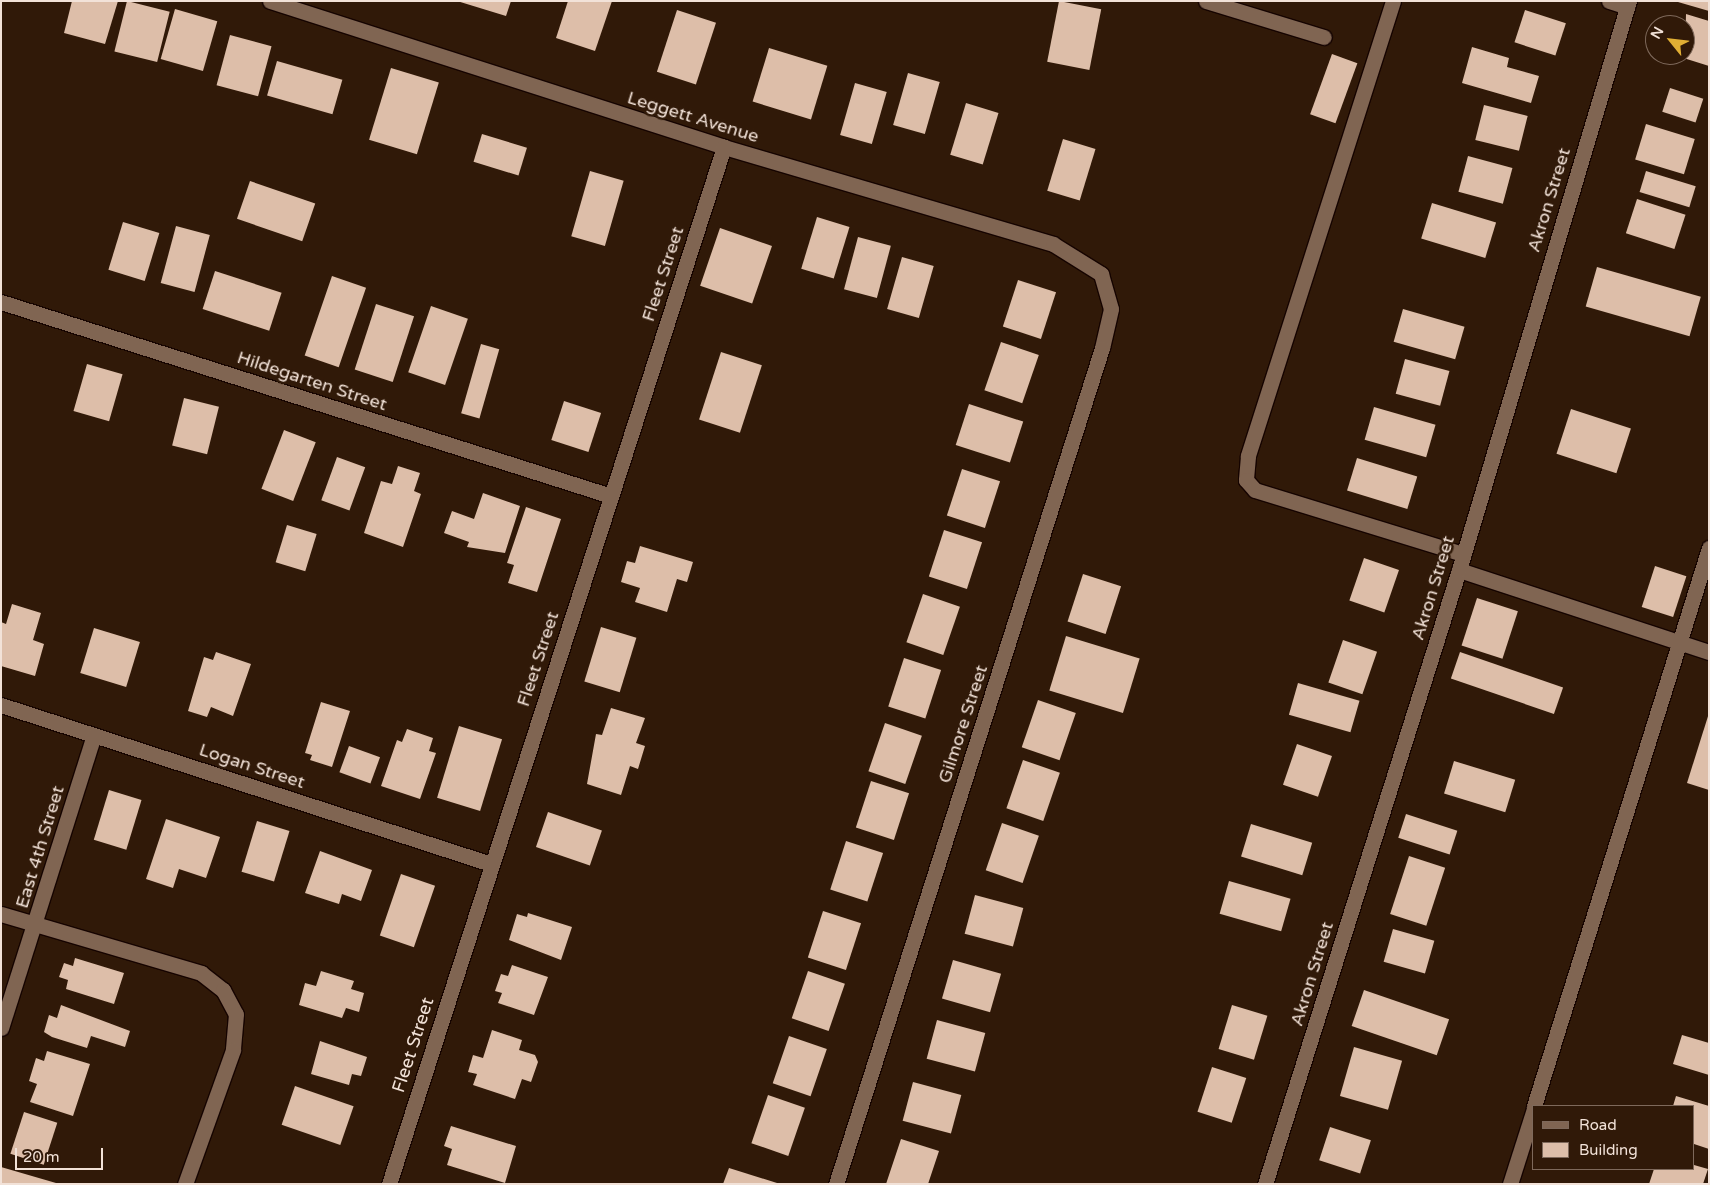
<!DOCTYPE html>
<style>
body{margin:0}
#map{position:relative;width:1710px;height:1185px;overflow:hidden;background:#301908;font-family:"Varela Round",sans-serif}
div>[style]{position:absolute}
.building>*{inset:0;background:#ddbea9;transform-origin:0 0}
.roads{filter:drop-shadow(1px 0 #160400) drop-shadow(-1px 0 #160400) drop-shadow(0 1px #160400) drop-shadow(0 -1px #160400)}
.minor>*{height:15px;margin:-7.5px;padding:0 7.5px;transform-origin:7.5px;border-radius:7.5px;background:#806552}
span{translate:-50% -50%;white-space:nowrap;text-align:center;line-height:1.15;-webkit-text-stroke:5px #301908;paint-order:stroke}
.street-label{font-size:18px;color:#f2e2d8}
.frame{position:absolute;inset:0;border:2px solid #f2e2d8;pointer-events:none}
.legend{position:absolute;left:1532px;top:1105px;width:162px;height:65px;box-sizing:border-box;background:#301908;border:1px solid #7e695b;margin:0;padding:6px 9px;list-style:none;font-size:15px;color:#f2e2d8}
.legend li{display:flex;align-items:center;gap:10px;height:25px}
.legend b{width:25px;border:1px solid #7e695b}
.north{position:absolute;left:1645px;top:15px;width:50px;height:50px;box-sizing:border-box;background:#301908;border:1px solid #7e695b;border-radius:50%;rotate:299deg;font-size:14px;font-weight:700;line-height:20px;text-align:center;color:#f2e2d8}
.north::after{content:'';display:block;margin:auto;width:18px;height:22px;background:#e1af34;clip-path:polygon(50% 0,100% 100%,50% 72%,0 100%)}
.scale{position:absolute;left:15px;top:1148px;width:88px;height:22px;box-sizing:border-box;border:2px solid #f2e2d8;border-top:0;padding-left:6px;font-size:15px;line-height:18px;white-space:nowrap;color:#f2e2d8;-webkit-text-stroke:4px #301908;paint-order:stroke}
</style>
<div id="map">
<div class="building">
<div style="clip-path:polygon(72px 1px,118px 1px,105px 44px,64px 33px)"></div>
<div style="left:127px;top:1px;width:44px;height:52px;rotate:14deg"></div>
<div style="clip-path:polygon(457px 1px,511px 1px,506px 16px)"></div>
<div style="clip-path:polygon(568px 1px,612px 1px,595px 51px,556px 38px)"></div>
<div style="left:1059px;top:1px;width:43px;height:62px;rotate:11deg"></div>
<div style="clip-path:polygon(1678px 1px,1709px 1px,1709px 11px,1678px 2px)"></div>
<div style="left:175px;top:9px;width:44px;height:52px;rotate:16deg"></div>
<div style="left:677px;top:10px;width:41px;height:65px;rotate:18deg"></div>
<div style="left:1525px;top:10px;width:43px;height:34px;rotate:18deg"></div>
<div style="clip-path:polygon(1686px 14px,1709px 21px,1709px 66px,1674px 55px,1685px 55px)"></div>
<div style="left:230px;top:35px;width:43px;height:52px;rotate:15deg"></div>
<div style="clip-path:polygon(1472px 47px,1509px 58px,1507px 67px,1539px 76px,1531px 103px,1462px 83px)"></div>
<div style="left:769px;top:48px;width:61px;height:56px;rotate:17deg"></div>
<div style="left:1332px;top:54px;width:27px;height:64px;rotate:20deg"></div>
<div style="left:277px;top:61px;width:68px;height:36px;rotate:16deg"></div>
<div style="left:391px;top:68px;width:50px;height:75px;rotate:17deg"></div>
<div style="left:908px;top:73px;width:33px;height:54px;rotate:16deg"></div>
<div style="left:855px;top:83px;width:33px;height:54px;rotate:16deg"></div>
<div style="left:1670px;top:88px;width:35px;height:25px;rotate:18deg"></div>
<div style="left:966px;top:103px;width:34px;height:54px;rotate:17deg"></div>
<div style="left:1484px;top:105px;width:45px;height:36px;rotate:14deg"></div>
<div style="left:1646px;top:124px;width:51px;height:37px;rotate:17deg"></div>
<div style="left:482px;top:134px;width:47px;height:29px;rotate:17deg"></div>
<div style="left:1063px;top:139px;width:34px;height:54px;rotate:17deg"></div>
<div style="left:1468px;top:156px;width:46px;height:37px;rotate:15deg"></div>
<div style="left:590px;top:171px;width:35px;height:68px;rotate:16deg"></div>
<div style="left:1646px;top:171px;width:52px;height:22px;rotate:17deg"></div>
<div style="left:250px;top:181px;width:69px;height:40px;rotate:19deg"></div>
<div style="left:1637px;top:199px;width:51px;height:36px;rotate:18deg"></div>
<div style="left:1432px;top:203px;width:67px;height:37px;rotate:17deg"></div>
<div style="left:817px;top:217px;width:34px;height:54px;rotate:17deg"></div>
<div style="left:123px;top:222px;width:38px;height:50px;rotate:17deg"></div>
<div style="left:176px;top:226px;width:35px;height:59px;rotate:15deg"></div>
<div style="left:720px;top:228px;width:55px;height:61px;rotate:19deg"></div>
<div style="left:858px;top:237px;width:34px;height:54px;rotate:15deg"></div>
<div style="left:902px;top:257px;width:33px;height:54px;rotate:16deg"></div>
<div style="left:1597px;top:267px;width:108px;height:41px;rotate:16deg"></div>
<div style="left:215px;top:271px;width:70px;height:40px;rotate:18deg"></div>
<div style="left:332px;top:276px;width:36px;height:84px;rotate:19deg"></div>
<div style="left:1018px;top:280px;width:40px;height:49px;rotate:18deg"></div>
<div style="left:376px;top:304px;width:40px;height:69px;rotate:18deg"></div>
<div style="left:431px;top:306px;width:39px;height:70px;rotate:19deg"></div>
<div style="left:1403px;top:309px;width:64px;height:34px;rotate:16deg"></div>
<div style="left:1001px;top:342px;width:40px;height:51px;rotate:19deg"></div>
<div style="left:481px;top:344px;width:19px;height:72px;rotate:16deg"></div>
<div style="left:721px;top:352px;width:43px;height:71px;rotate:18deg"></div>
<div style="left:1405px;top:359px;width:46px;height:36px;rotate:15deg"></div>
<div style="left:87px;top:364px;width:37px;height:49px;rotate:16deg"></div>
<div style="left:184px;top:398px;width:36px;height:49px;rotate:14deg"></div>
<div style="left:564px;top:401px;width:39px;height:41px;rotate:18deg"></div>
<div style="left:969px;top:404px;width:57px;height:43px;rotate:18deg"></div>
<div style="left:1374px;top:407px;width:64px;height:34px;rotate:16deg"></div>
<div style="left:1571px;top:409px;width:63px;height:47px;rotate:18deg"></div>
<div style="left:284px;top:430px;width:34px;height:63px;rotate:21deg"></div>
<div style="left:337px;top:457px;width:30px;height:46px;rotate:20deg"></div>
<div style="left:1357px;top:458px;width:63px;height:34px;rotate:17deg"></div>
<div style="clip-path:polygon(398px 466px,420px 473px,414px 491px,421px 494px,403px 547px,364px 533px,381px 481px,392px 484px)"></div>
<div style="left:962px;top:469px;width:40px;height:49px;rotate:18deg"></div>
<div style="clip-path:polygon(483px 493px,520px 506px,505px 553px,467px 547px,469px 542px,444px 533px,452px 511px,474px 519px)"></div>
<div style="clip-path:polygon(526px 507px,561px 519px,537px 592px,508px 583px,514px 565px,507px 563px)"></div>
<div style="left:287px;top:525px;width:31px;height:39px;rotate:17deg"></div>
<div style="left:944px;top:530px;width:40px;height:49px;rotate:18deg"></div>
<div style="clip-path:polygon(640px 546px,693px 562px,687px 582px,677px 579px,667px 612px,635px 602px,640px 588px,621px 582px,627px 561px,635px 563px)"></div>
<div style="left:1364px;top:558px;width:37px;height:45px;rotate:19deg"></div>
<div style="left:1655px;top:566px;width:33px;height:43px;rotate:18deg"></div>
<div style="left:1083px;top:574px;width:40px;height:50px;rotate:18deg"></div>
<div style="left:923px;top:594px;width:39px;height:51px;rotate:19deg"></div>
<div style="left:1477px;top:598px;width:43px;height:50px;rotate:18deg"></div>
<div style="clip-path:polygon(12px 604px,41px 613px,33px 640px,44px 644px,35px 676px,1px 666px,1px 622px,6px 624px)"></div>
<div style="left:601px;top:627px;width:37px;height:57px;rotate:17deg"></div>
<div style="left:94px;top:628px;width:48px;height:47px;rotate:17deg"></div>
<div style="left:1066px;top:636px;width:77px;height:57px;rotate:17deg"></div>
<div style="left:1343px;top:640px;width:36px;height:45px;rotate:19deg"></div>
<div style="clip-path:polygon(216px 652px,251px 664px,233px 716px,211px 707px,207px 717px,188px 711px,204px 657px,213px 660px)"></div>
<div style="left:1460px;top:652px;width:109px;height:28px;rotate:19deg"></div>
<div style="left:904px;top:658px;width:39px;height:51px;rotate:18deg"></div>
<div style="left:1298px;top:683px;width:64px;height:33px;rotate:16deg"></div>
<div style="left:1038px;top:700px;width:40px;height:50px;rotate:19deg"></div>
<div style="clip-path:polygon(321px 702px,350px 711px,332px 767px,310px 760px,312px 755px,305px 753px)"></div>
<div style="clip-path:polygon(611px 708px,645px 718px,636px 743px,645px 746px,638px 769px,630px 766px,621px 795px,587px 784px,596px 734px,602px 735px)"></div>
<div style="clip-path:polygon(1709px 713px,1709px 790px,1687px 783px)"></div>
<div style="left:885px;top:723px;width:39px;height:51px;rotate:19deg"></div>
<div style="left:459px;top:726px;width:45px;height:75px;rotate:17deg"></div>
<div style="clip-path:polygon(407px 729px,433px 738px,429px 751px,436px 753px,420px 799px,381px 786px,397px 740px,402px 742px)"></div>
<div style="left:1297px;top:744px;width:37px;height:43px;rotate:19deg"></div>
<div style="left:349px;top:746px;width:33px;height:28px;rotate:20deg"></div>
<div style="left:1023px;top:760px;width:39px;height:51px;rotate:19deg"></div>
<div style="left:1454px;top:761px;width:64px;height:34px;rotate:17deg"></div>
<div style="left:871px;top:781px;width:40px;height:49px;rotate:18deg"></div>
<div style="left:109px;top:790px;width:34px;height:52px;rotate:17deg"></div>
<div style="left:548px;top:812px;width:57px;height:37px;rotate:19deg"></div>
<div style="left:1406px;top:814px;width:54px;height:25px;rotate:18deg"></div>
<div style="clip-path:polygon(166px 819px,220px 837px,206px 878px,179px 869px,173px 888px,146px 879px)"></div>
<div style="left:257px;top:821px;width:34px;height:53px;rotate:17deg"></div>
<div style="left:1002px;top:823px;width:39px;height:50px;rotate:19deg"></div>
<div style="left:1251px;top:824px;width:64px;height:34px;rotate:17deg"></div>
<div style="left:846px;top:841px;width:39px;height:51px;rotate:18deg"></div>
<div style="clip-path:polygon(320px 851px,372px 870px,361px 901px,342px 894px,339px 904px,305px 893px)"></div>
<div style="left:1409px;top:856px;width:38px;height:61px;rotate:18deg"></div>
<div style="left:401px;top:874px;width:36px;height:65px;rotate:19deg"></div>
<div style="left:1229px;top:881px;width:64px;height:34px;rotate:16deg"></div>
<div style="left:975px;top:895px;width:50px;height:40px;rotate:15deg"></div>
<div style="left:823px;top:911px;width:40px;height:49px;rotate:18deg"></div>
<div style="clip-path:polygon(528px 913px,572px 927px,561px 960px,509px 940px,517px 914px,527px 917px)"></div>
<div style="left:1393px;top:929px;width:43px;height:34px;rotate:16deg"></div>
<div style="clip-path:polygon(75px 958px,124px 973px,114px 1004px,66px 989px,68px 980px,59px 977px,64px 963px,73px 966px)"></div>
<div style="left:953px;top:960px;width:50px;height:40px;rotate:16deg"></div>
<div style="clip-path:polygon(512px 965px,548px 977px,534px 1015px,498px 1003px,502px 993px,495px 991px,501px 974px,508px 976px)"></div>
<div style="clip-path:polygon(321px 971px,354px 981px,351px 989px,364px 993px,359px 1012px,346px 1008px,342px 1018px,299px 1005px,305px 983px,316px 986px)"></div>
<div style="left:808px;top:971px;width:39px;height:50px;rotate:19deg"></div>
<div style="left:1364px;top:990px;width:90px;height:38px;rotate:19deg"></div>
<div style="clip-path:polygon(61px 1005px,130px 1031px,125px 1047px,91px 1036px,87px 1048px,52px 1037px,44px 1032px,49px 1015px,57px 1018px)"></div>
<div style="left:1232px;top:1005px;width:37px;height:46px;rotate:17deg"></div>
<div style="left:937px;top:1020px;width:50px;height:40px;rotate:15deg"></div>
<div style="clip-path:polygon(492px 1030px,522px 1040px,519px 1050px,535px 1055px,538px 1062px,531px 1082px,522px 1079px,515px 1099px,473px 1085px,477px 1074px,468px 1072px,473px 1055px,483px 1058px)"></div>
<div style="clip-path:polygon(1682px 1035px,1709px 1043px,1709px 1075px,1673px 1064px)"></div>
<div style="left:789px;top:1036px;width:40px;height:50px;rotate:19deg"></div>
<div style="clip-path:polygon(320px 1041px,367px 1057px,361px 1076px,352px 1074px,349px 1085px,311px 1074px)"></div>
<div style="left:1354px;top:1047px;width:50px;height:51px;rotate:16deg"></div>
<div style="clip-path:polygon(47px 1051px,90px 1064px,73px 1116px,30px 1102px,37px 1084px,29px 1081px,36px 1058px,44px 1061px)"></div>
<div style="left:1212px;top:1067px;width:36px;height:47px;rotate:18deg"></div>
<div style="left:913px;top:1082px;width:50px;height:40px;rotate:15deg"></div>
<div style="left:295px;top:1086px;width:62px;height:41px;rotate:19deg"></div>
<div style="left:768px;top:1095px;width:39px;height:51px;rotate:19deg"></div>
<div style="clip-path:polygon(1676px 1096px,1709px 1106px,1709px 1149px,1694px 1144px,1694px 1106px,1673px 1106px)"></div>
<div style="left:24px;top:1112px;width:35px;height:44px;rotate:18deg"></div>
<div style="clip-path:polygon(451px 1126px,516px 1146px,505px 1183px,447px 1165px,452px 1149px,444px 1146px)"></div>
<div style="left:1330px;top:1127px;width:43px;height:35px;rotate:18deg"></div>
<div style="clip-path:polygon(901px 1139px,939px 1151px,928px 1184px,886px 1184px)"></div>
<div style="clip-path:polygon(1694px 1165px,1708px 1169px,1703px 1184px,1649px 1184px,1654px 1169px,1694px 1169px)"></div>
<div style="clip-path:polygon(1px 1167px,56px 1183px,56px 1184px,1px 1184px)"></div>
<div style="clip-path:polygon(729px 1168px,777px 1183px,777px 1184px,723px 1184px)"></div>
</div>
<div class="roads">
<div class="minor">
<div style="left:270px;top:1px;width:477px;rotate:17.8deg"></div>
<div style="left:724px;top:147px;width:343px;rotate:16.4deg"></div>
<div style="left:1053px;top:244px;width:57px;rotate:32deg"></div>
<div style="left:1101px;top:274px;width:36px;rotate:74deg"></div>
<div style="left:1111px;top:309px;width:40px;rotate:103deg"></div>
<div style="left:1102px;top:348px;width:877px;rotate:107.65deg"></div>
<div style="left:1206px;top:1px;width:123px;rotate:17deg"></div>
<div style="left:1393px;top:1px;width:478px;rotate:107.7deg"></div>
<div style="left:1248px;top:456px;width:24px;rotate:95deg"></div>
<div style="left:1246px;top:480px;width:13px;rotate:48deg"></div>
<div style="left:1255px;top:490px;width:218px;rotate:17.1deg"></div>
<div style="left:1609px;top:1px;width:19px;rotate:18deg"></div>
<div style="left:1px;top:302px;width:640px;rotate:17.64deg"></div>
<div style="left:1459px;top:570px;width:263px;rotate:18.2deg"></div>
<div style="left:1px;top:705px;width:515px;rotate:17.98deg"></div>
<div style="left:1px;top:914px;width:209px;rotate:16.4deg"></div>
<div style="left:201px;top:973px;width:28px;rotate:38deg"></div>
<div style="left:223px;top:990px;width:27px;rotate:62deg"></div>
<div style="left:236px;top:1014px;width:36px;rotate:95deg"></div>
<div style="left:233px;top:1050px;width:142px;rotate:109.7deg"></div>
<div style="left:1px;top:1028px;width:307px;rotate:-72.4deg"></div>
<div style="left:1534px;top:1106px;width:585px;rotate:-72.59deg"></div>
<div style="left:389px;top:1184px;width:1090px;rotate:-72.1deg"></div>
<div style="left:1265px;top:1184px;width:644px;rotate:-72.47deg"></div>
<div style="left:1459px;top:570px;width:594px;rotate:-73.37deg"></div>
<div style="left:1510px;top:1184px;width:79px;rotate:-72.3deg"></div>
</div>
</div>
<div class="street-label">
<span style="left:693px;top:117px;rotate:17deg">Leggett Avenue</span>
<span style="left:1549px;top:200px;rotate:-73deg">Akron Street</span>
<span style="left:663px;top:274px;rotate:-72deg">Fleet Street</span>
<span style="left:312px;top:381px;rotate:18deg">Hildegarten Street</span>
<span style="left:1433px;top:588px;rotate:-73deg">Akron Street</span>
<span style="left:538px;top:659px;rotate:-72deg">Fleet Street</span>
<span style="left:963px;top:724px;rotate:-72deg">Gilmore Street</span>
<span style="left:252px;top:766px;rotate:18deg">Logan Street</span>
<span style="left:40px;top:847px;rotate:-73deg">East 4th Street</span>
<span style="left:1312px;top:974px;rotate:-73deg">Akron Street</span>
<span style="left:413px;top:1045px;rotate:-72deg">Fleet Street</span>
</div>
<div class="frame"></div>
<ul class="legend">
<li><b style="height:6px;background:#806552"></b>Road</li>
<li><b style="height:14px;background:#ddbea9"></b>Building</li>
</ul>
<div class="north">N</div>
<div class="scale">20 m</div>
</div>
